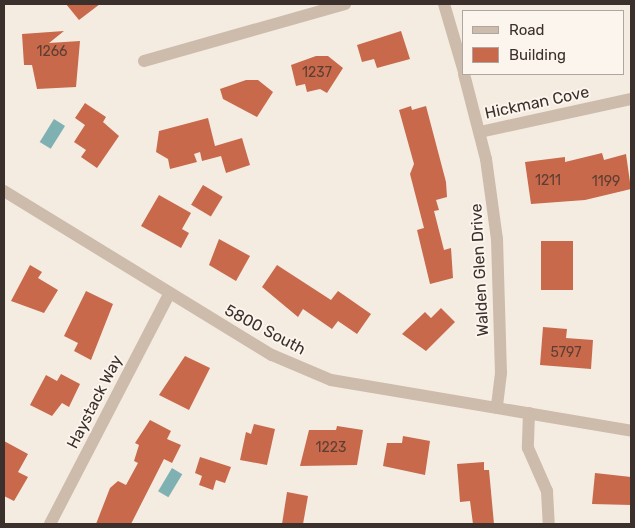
<!DOCTYPE html>
<style>
body{margin:0}
#map{position:relative;width:635px;height:528px;overflow:hidden;background:#f4ebe1;font-family:Rubik,sans-serif}
div>[style]{position:absolute}
.water>*{inset:0;background:#7fb0b2;transform-origin:0 0}
.building>*{inset:0;background:#c8694b;transform-origin:0 0}
.minor>*{height:12px;margin:-6px;padding:0 6px;transform-origin:6px;border-radius:6px;background:#cdbbac}
span{translate:-50% -50%;white-space:nowrap;text-align:center;line-height:1.15;-webkit-text-stroke:4px #fbf5ee;paint-order:stroke}
.number-label{font-size:14px;color:#5e3e33}
.number-label span{-webkit-text-stroke-width:0}
.street-label{font-size:16px;color:#3b302b}
.frame{position:absolute;inset:0;border:5px solid #3b302b;pointer-events:none}
.legend{position:absolute;left:462px;top:10px;width:162px;height:65px;box-sizing:border-box;background:#fbf5ee;border:1px solid #aea6a0;margin:0;padding:6px 9px;list-style:none;font-size:15px;color:#3b302b}
.legend li{display:flex;align-items:center;gap:10px;height:25px}
.legend b{width:25px;border:1px solid #aea6a0}
</style>
<div id="map">
<div class="water">
<div style="left:54px;top:119px;width:13px;height:27px;rotate:32deg"></div>
<div style="left:172px;top:468px;width:12px;height:27px;rotate:31deg"></div>
</div>
<div class="building">
<div style="clip-path:polygon(66px 4px,100px 4px,79px 20px)"></div>
<div style="clip-path:polygon(64px 31px,49px 43px,80px 41px,76px 87px,37px 89px,32px 65px,24px 65px,22px 34px)"></div>
<div style="clip-path:polygon(401px 31px,410px 59px,377px 68px,374px 59px,362px 62px,357px 45px)"></div>
<div style="clip-path:polygon(316px 56px,328px 56px,343px 68px,327px 93px,320px 89px,307px 92px,305px 84px,296px 86px,291px 65px)"></div>
<div style="clip-path:polygon(246px 80px,258px 80px,273px 92px,257px 117px,223px 99px,220px 89px)"></div>
<div style="clip-path:polygon(85px 103px,106px 117px,103px 122px,119px 136px,97px 168px,81px 157px,86px 150px,74px 142px,85px 125px,75px 118px)"></div>
<div style="clip-path:polygon(411px 106px,412px 110px,426px 106px,446px 182px,447px 197px,436px 200px,439px 210px,434px 211px,444px 250px,451px 248px,453px 278px,430px 284px,417px 230px,424px 228px,410px 174px,414px 164px,399px 110px)"></div>
<div style="clip-path:polygon(208px 118px,215px 146px,242px 138px,250px 165px,226px 173px,221px 156px,202px 161px,200px 152px,194px 154px,197px 162px,170px 169px,168px 159px,156px 152px,159px 131px)"></div>
<div style="clip-path:polygon(602px 153px,604px 160px,626px 154px,631px 189px,585px 200px,531px 204px,525px 162px,565px 157px,565px 162px)"></div>
<div style="left:203px;top:185px;width:23px;height:23px;rotate:31deg"></div>
<div style="clip-path:polygon(159px 195px,191px 213px,182px 229px,189px 233px,181px 248px,141px 226px)"></div>
<div style="clip-path:polygon(219px 239px,250px 256px,236px 281px,209px 265px)"></div>
<div style="left:541px;top:241px;width:32px;height:49px"></div>
<div style="clip-path:polygon(30px 265px,42px 272px,38px 278px,58px 290px,44px 313px,11px 301px)"></div>
<div style="clip-path:polygon(277px 265px,331px 300px,338px 291px,371px 314px,357px 334px,338px 321px,332px 329px,303px 309px,298px 317px,262px 287px)"></div>
<div style="clip-path:polygon(86px 291px,113px 304px,91px 360px,74px 351px,78px 343px,64px 336px)"></div>
<div style="clip-path:polygon(441px 308px,455px 322px,426px 351px,402px 334px,425px 312px,431px 318px)"></div>
<div style="clip-path:polygon(543px 327px,567px 329px,566px 338px,593px 340px,591px 369px,540px 365px)"></div>
<div style="clip-path:polygon(185px 356px,210px 368px,189px 410px,159px 395px)"></div>
<div style="clip-path:polygon(61px 374px,80px 384px,69px 407px,62px 403px,52px 416px,30px 405px,46px 375px,57px 381px)"></div>
<div style="clip-path:polygon(150px 420px,171px 431px,167px 439px,181px 445px,172px 463px,164px 459px,131px 524px,96px 524px,110px 488px,118px 481px,126px 485px,138px 463px,134px 461px,139px 445px,135px 443px)"></div>
<div style="clip-path:polygon(254px 424px,275px 429px,267px 465px,240px 460px,246px 432px,251px 434px)"></div>
<div style="clip-path:polygon(337px 426px,363px 430px,357px 465px,300px 466px,309px 430px,336px 430px)"></div>
<div style="clip-path:polygon(403px 436px,430px 441px,425px 475px,383px 466px,387px 443px,402px 443px)"></div>
<div style="clip-path:polygon(4px 441px,28px 454px,18px 472px,28px 477px,14px 501px,4px 496px)"></div>
<div style="clip-path:polygon(200px 457px,231px 467px,225px 483px,216px 480px,213px 490px,199px 485px,202px 476px,195px 473px)"></div>
<div style="clip-path:polygon(484px 462px,484px 470px,489px 470px,494px 524px,473px 524px,470px 501px,460px 502px,457px 464px)"></div>
<div style="clip-path:polygon(595px 473px,631px 477px,631px 505px,592px 504px)"></div>
<div style="clip-path:polygon(287px 492px,308px 496px,303px 524px,282px 524px)"></div>
</div>
<div class="minor">
<div style="left:444px;top:4px;width:71px;rotate:73.6deg"></div>
<div style="left:144px;top:61px;width:209px;rotate:-15.8deg"></div>
<div style="left:464px;top:74px;width:88px;rotate:75.5deg"></div>
<div style="left:486px;top:159px;width:81px;rotate:82.2deg"></div>
<div style="left:497px;top:239px;width:134px;rotate:88.3deg"></div>
<div style="left:501px;top:373px;width:35px;rotate:97deg"></div>
<div style="left:480px;top:132px;width:155px;rotate:-12.3deg"></div>
<div style="left:4px;top:191px;width:314px;rotate:31.5deg"></div>
<div style="left:272px;top:355px;width:64px;rotate:23deg"></div>
<div style="left:331px;top:380px;width:304px;rotate:9.6deg"></div>
<div style="left:529px;top:413px;width:35px;rotate:92deg"></div>
<div style="left:528px;top:448px;width:47px;rotate:66.2deg"></div>
<div style="left:547px;top:491px;width:33px;rotate:87deg"></div>
<div style="left:50px;top:524px;width:259px;rotate:-62.6deg"></div>
</div>
<div class="number-label">
<span style="left:52px;top:52px">1266</span>
<span style="left:317px;top:73px">1237</span>
<span style="left:548px;top:181px">1211</span>
<span style="left:606px;top:182px">1199</span>
<span style="left:566px;top:353px">5797</span>
<span style="left:331px;top:448px">1223</span>
</div>
<div class="street-label">
<span style="left:537px;top:103px;rotate:-12deg">Hickman Cove</span>
<span style="left:480px;top:270px;rotate:-93deg">Walden Glen Drive</span>
<span style="left:265px;top:330px;rotate:28deg">5800 South</span>
<span style="left:95px;top:402px;rotate:-63deg">Haystack Way</span>
</div>
<div class="frame"></div>
<ul class="legend">
<li><b style="height:6px;background:#cdbbac"></b>Road</li>
<li><b style="height:14px;background:#c8694b"></b>Building</li>
</ul>
</div>
